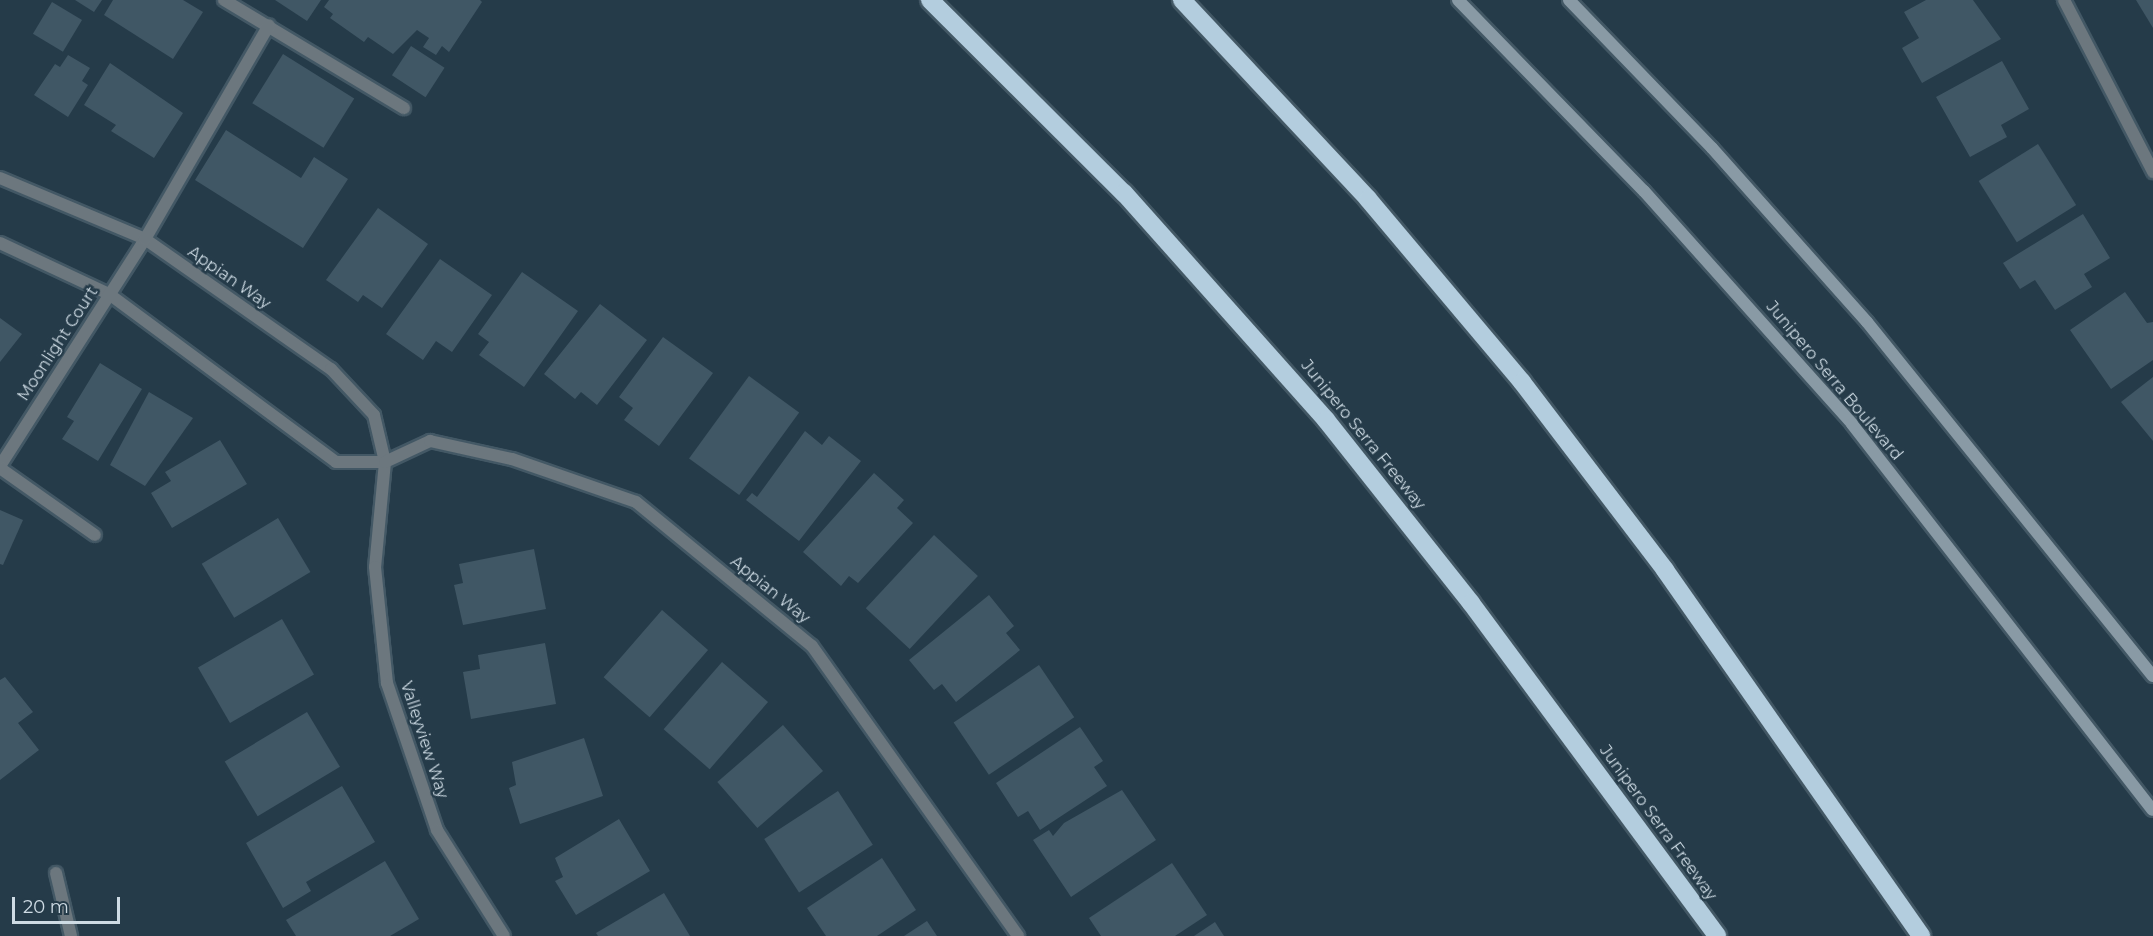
<!DOCTYPE html>
<style>
body{margin:0}
#map{position:relative;width:2153px;height:936px;overflow:hidden;background:#253b49;font-family:Montserrat,sans-serif}
div>[style]{position:absolute}
.building>*{inset:0;background:#405765;transform-origin:0 0}
.roads{filter:drop-shadow(2px 0 #435865) drop-shadow(-2px 0 #435865) drop-shadow(0 2px #435865) drop-shadow(0 -2px #435865)}
.street>*{height:12px;margin:-6px;padding:0 6px;transform-origin:6px;border-radius:6px;background:#6c777e}
.secondary>*{height:12px;margin:-6px;padding:0 6px;transform-origin:6px;border-radius:6px;background:#899aa5}
.highway>*{height:18px;margin:-9px;padding:0 9px;transform-origin:9px;border-radius:9px;background:#b3cdde}
span{translate:-50% -50%;white-space:nowrap;text-align:center;line-height:1.15;-webkit-text-stroke:5px #253b49;paint-order:stroke}
.street-label{font-size:16px;color:#cedbe4}
.scale{position:absolute;left:12px;top:897px;width:108px;height:27px;box-sizing:border-box;border:3px solid #cedbe4;border-top:0;padding-left:8px;font-size:18px;line-height:21px;white-space:nowrap;color:#cedbe4;-webkit-text-stroke:4px #253b49;paint-order:stroke}
</style>
<div id="map">
<div class="building">
<div style="clip-path:polygon(75px 0,102px 0,94px 12px)"></div>
<div style="clip-path:polygon(113px 0,183px 0,203px 12px,173px 59px,104px 15px)"></div>
<div style="clip-path:polygon(275px 0,321px 0,307px 21px)"></div>
<div style="clip-path:polygon(329px 0,480px 0,482px 2px,449px 52px,442px 46px,436px 55px,423px 47px,429px 38px,417px 30px,393px 54px,368px 37px,364px 42px,330px 18px,333px 14px,324px 7px)"></div>
<div style="clip-path:polygon(1926px 0,1973px 0,2001px 39px,1922px 83px,1902px 48px,1919px 38px,1904px 12px)"></div>
<div style="clip-path:polygon(2136px 0,2153px 0,2153px 28px)"></div>
<div style="left:52px;top:2px;width:35px;height:37px;rotate:31deg"></div>
<div style="left:411px;top:46px;width:40px;height:35px;rotate:33deg"></div>
<div style="left:283px;top:54px;width:84px;height:58px;rotate:32deg"></div>
<div style="clip-path:polygon(68px 55px,90px 68px,82px 81px,88px 85px,68px 117px,34px 95px,55px 64px,60px 67px)"></div>
<div style="clip-path:polygon(2002px 61px,2029px 109px,2001px 125px,2007px 137px,1970px 157px,1936px 97px)"></div>
<div style="clip-path:polygon(110px 63px,183px 113px,154px 158px,111px 131px,116px 125px,84px 105px)"></div>
<div style="clip-path:polygon(226px 130px,301px 178px,314px 157px,348px 179px,303px 248px,195px 180px)"></div>
<div style="left:2038px;top:144px;width:72px;height:70px;rotate:58deg"></div>
<div style="clip-path:polygon(378px 208px,428px 244px,382px 308px,363px 295px,358px 302px,326px 280px)"></div>
<div style="clip-path:polygon(2083px 214px,2110px 258px,2084px 274px,2092px 287px,2055px 310px,2035px 280px,2020px 289px,2003px 263px)"></div>
<div style="clip-path:polygon(440px 259px,492px 295px,452px 352px,436px 341px,423px 360px,386px 334px)"></div>
<div style="clip-path:polygon(522px 272px,578px 311px,524px 387px,479px 355px,489px 342px,478px 334px)"></div>
<div style="clip-path:polygon(2125px 292px,2147px 323px,2153px 322px,2153px 360px,2111px 389px,2070px 330px)"></div>
<div style="clip-path:polygon(600px 304px,647px 340px,597px 405px,581px 392px,575px 399px,544px 374px)"></div>
<div style="clip-path:polygon(0 318px,22px 334px,0 362px)"></div>
<div style="clip-path:polygon(663px 337px,713px 373px,659px 446px,624px 420px,633px 408px,619px 397px)"></div>
<div style="clip-path:polygon(100px 363px,142px 389px,98px 461px,62px 439px,74px 421px,67px 417px)"></div>
<div style="left:749px;top:376px;width:62px;height:102px;rotate:36deg"></div>
<div style="clip-path:polygon(2153px 377px,2153px 441px,2121px 402px)"></div>
<div style="clip-path:polygon(149px 392px,193px 418px,145px 486px,110px 465px)"></div>
<div style="clip-path:polygon(805px 431px,822px 445px,829px 436px,861px 461px,799px 541px,746px 500px,752px 493px,757px 497px)"></div>
<div style="clip-path:polygon(220px 440px,247px 484px,172px 528px,151px 493px,171px 481px,165px 472px)"></div>
<div style="clip-path:polygon(874px 473px,904px 500px,897px 508px,913px 523px,858px 583px,849px 576px,841px 586px,803px 552px)"></div>
<div style="clip-path:polygon(0 510px,23px 520px,3px 565px,0 564px)"></div>
<div style="left:278px;top:518px;width:63px;height:89px;rotate:59deg"></div>
<div style="left:934px;top:535px;width:60px;height:100px;rotate:43deg"></div>
<div style="clip-path:polygon(534px 549px,546px 609px,463px 625px,454px 585px,463px 583px,459px 564px)"></div>
<div style="clip-path:polygon(989px 595px,1014px 626px,1006px 633px,1020px 650px,956px 702px,942px 684px,934px 690px,909px 660px)"></div>
<div style="left:662px;top:610px;width:61px;height:89px;rotate:41deg"></div>
<div style="left:282px;top:619px;width:64px;height:97px;rotate:60deg"></div>
<div style="clip-path:polygon(545px 643px,556px 704px,471px 719px,463px 672px,480px 669px,478px 655px)"></div>
<div style="left:722px;top:662px;width:61px;height:89px;rotate:41deg"></div>
<div style="left:1039px;top:665px;width:63px;height:103px;rotate:56deg"></div>
<div style="clip-path:polygon(5px 677px,33px 712px,18px 723px,39px 750px,0 780px,0 680px)"></div>
<div style="left:307px;top:712px;width:64px;height:96px;rotate:59deg"></div>
<div style="left:783px;top:725px;width:61px;height:87px;rotate:49deg"></div>
<div style="clip-path:polygon(1080px 727px,1103px 761px,1094px 767px,1107px 786px,1040px 830px,1028px 811px,1018px 817px,996px 783px)"></div>
<div style="clip-path:polygon(584px 738px,603px 796px,520px 824px,509px 788px,516px 785px,512px 762px)"></div>
<div style="clip-path:polygon(342px 786px,375px 842px,306px 882px,311px 891px,283px 908px,246px 843px)"></div>
<div style="clip-path:polygon(1122px 790px,1156px 840px,1071px 897px,1033px 840px,1049px 830px,1053px 836px,1064px 823px)"></div>
<div style="left:838px;top:791px;width:64px;height:88px;rotate:57deg"></div>
<div style="clip-path:polygon(619px 819px,650px 871px,576px 915px,555px 881px,563px 877px,555px 858px)"></div>
<div style="clip-path:polygon(882px 858px,916px 910px,877px 936px,826px 936px,807px 908px)"></div>
<div style="clip-path:polygon(385px 861px,419px 919px,390px 936px,296px 936px,286px 920px)"></div>
<div style="clip-path:polygon(1172px 863px,1207px 915px,1175px 936px,1101px 936px,1089px 918px)"></div>
<div style="clip-path:polygon(664px 893px,690px 936px,598px 936px,596px 933px)"></div>
<div style="clip-path:polygon(927px 921px,937px 936px,904px 936px)"></div>
<div style="clip-path:polygon(1215px 922px,1224px 936px,1194px 936px)"></div>
</div>
<div class="roads">
<div class="street">
<div style="left:224px;top:0;width:210px;rotate:31deg"></div>
<div style="left:2064px;top:0;width:194px;rotate:62.6deg"></div>
<div style="left:0;top:178px;width:157px;rotate:22.8deg"></div>
<div style="left:145px;top:239px;width:227px;rotate:35deg"></div>
<div style="left:331px;top:369px;width:63px;rotate:46.9deg"></div>
<div style="left:374px;top:415px;width:48px;rotate:76.8deg"></div>
<div style="left:385px;top:462px;width:105px;rotate:95.4deg"></div>
<div style="left:375px;top:567px;width:117px;rotate:84.1deg"></div>
<div style="left:387px;top:683px;width:155px;rotate:71.2deg"></div>
<div style="left:437px;top:830px;width:125px;rotate:57.7deg"></div>
<div style="left:0;top:243px;width:120px;rotate:25.1deg"></div>
<div style="left:109px;top:294px;width:282px;rotate:36.5deg"></div>
<div style="left:336px;top:462px;width:49px"></div>
<div style="left:385px;top:462px;width:50px;rotate:-25deg"></div>
<div style="left:430px;top:441px;width:84px;rotate:12.4deg"></div>
<div style="left:512px;top:459px;width:131px;rotate:19.1deg"></div>
<div style="left:636px;top:502px;width:227px;rotate:39.3deg"></div>
<div style="left:812px;top:646px;width:356px;rotate:54.6deg"></div>
<div style="left:0;top:466px;width:269px;rotate:-57.4deg"></div>
<div style="left:145px;top:239px;width:247px;rotate:-59.9deg"></div>
<div style="left:0;top:468px;width:116px;rotate:35.2deg"></div>
<div style="left:56px;top:873px;width:65px;rotate:76.6deg"></div>
</div>
<div class="secondary">
<div style="left:1458px;top:0;width:267px;rotate:45.8deg"></div>
<div style="left:1644px;top:191px;width:312px;rotate:48.2deg"></div>
<div style="left:1852px;top:424px;width:489px;rotate:52.1deg"></div>
<div style="left:1569px;top:0;width:206px;rotate:46deg"></div>
<div style="left:1712px;top:148px;width:233px;rotate:48.3deg"></div>
<div style="left:1867px;top:322px;width:455px;rotate:51.1deg"></div>
</div>
<div class="highway">
<div style="left:930px;top:0;width:274px;rotate:44.9deg"></div>
<div style="left:1124px;top:193px;width:304px;rotate:48.3deg"></div>
<div style="left:1326px;top:420px;width:233px;rotate:51.6deg"></div>
<div style="left:1471px;top:603px;width:414px;rotate:53.5deg"></div>
<div style="left:1182px;top:0;width:272px;rotate:46.9deg"></div>
<div style="left:1368px;top:199px;width:239px;rotate:49.9deg"></div>
<div style="left:1522px;top:382px;width:236px;rotate:52.7deg"></div>
<div style="left:1665px;top:570px;width:447px;rotate:55deg"></div>
</div>
</div>
<div class="street-label">
<span style="left:229px;top:278px;rotate:35deg">Appian Way</span>
<span style="left:58px;top:344px;rotate:-57deg">Moonlight Court</span>
<span style="left:1834px;top:381px;rotate:50deg">Junipero Serra Boulevard</span>
<span style="left:1363px;top:435px;rotate:51deg">Junipero Serra Freeway</span>
<span style="left:770px;top:590px;rotate:39deg">Appian Way</span>
<span style="left:424px;top:740px;rotate:72deg">Valleyview Way</span>
<span style="left:1658px;top:823px;rotate:54deg">Junipero Serra Freeway</span>
</div>
<div class="scale">20 m</div>
</div>
